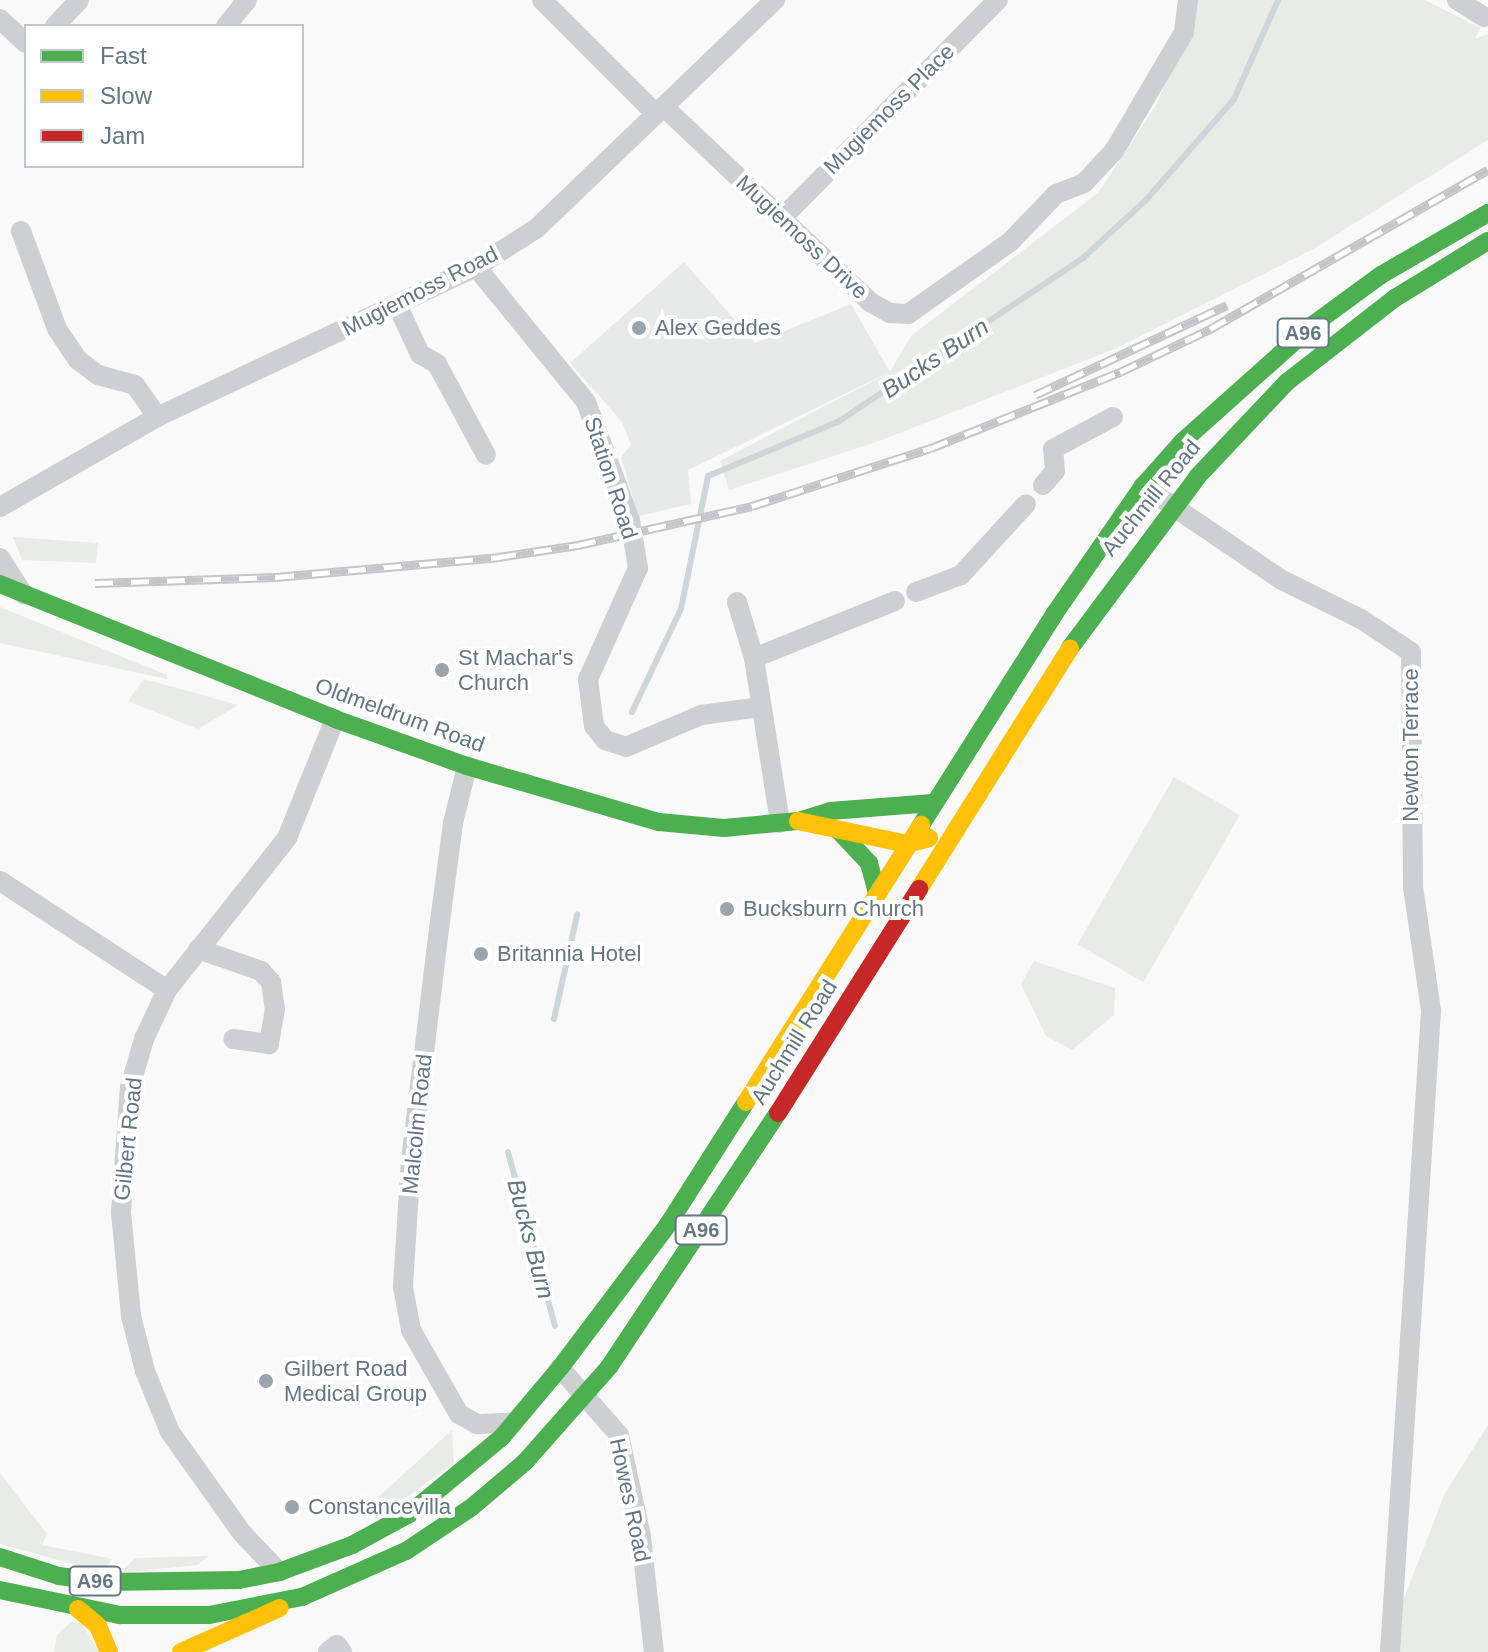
<!DOCTYPE html>
<style>
body{margin:0}
#map{position:relative;width:1488px;height:1652px;overflow:hidden;background:#f9f9f9;font-family:Helvetica,sans-serif}
div>[style]{position:absolute}
.built>*{inset:0;background:#e8e9e9}
.green>*{inset:0;background:#e8ebe6;transform-origin:0 0}
.stream>*{height:6px;margin:-3px;padding:0 3px;transform-origin:3px;border-radius:3px;background:#ced6d9}
.street>*{height:20px;margin:-10px;padding:0 10px;transform-origin:10px;border-radius:10px;background:#cecfd0}
.fast>*{height:18px;margin:-9px;padding:0 9px;transform-origin:9px;border-radius:9px;background:#4caf50}
.slow>*{height:18px;margin:-9px;padding:0 9px;transform-origin:9px;border-radius:9px;background:#ffc107}
.jam>*{height:18px;margin:-9px;padding:0 9px;transform-origin:9px;border-radius:9px;background:#c62828}
.rail>*{height:9px;margin-top:-4.5px;transform-origin:0;background:repeating-linear-gradient(90deg,#fff 0 18px,#c3c5c6 0 36px);box-sizing:border-box;border-block:2px solid #c3c5c6}
.dots>*{width:22px;height:22px;translate:-50% -50%;box-sizing:border-box;border:4px solid #fff;border-radius:50%}
span{translate:-50% -50%;white-space:nowrap;text-align:center;line-height:1.15;-webkit-text-stroke:8px #fff;paint-order:stroke}
.shield-label span{padding:2px 6px;background:#fff;border:2px solid;border-radius:6px;-webkit-text-stroke-width:0}
.shield-label{font-size:20px;color:#657683;font-weight:700}
.street-label{font-size:22px;color:#657683}
.poi-label{font-size:22px;color:#657683}
.left{translate:0 -50%;text-align:left}
.water-label{font-size:24px;color:#60757c;font-style:italic}
.legend{position:absolute;left:24px;top:24px;width:280px;height:144px;box-sizing:border-box;background:#fff;border:2px solid #c1c8cd;margin:0;padding:10px 14px;list-style:none;font-size:24px;color:#657683}
.legend li{display:flex;align-items:center;gap:16px;height:40px}
.legend b{width:40px;border:2px solid #c1c8cd}
</style>
<div id="map">
<div class="built">
<div style="clip-path:polygon(684px 262px,755px 343px,851px 304px,890px 372px,688px 470px,691px 504px,638px 516px,621px 457px,631px 445px,622px 422px,570px 363px)"></div>
</div>
<div class="green">
<div style="clip-path:polygon(1196px 0,1425px 0,1480px 28px,1475px 39px,1488px 34px,1488px 140px,1315px 248px,1117px 348px,879px 441px,729px 490px,720px 461px,890px 372px,911px 336px,1098px 193px,1157px 104px)"></div>
<div style="clip-path:polygon(13px 537px,98px 543px,96px 563px,22px 560px)"></div>
<div style="clip-path:polygon(0 607px,167px 675px,167px 679px,0 643px)"></div>
<div style="clip-path:polygon(144px 679px,238px 705px,198px 729px,128px 701px)"></div>
<div style="left:1174px;top:777px;width:76px;height:193px;rotate:30deg"></div>
<div style="clip-path:polygon(1034px 961px,1115px 988px,1114px 1015px,1072px 1050px,1046px 1036px,1021px 984px)"></div>
<div style="clip-path:polygon(1488px 1425px,1488px 1652px,1395px 1652px,1397px 1616px,1445px 1493px)"></div>
<div style="clip-path:polygon(452px 1430px,454px 1463px,378px 1518px,363px 1511px)"></div>
<div style="clip-path:polygon(0 1473px,47px 1534px,42px 1545px,113px 1559px,102px 1572px,0 1544px)"></div>
<div style="clip-path:polygon(209px 1556px,197px 1565px,120px 1573px,135px 1558px)"></div>
<div style="clip-path:polygon(71px 1622px,82px 1624px,99px 1652px,54px 1652px,57px 1635px)"></div>
</div>
<div class="stream">
<div style="left:632px;top:712px;width:114px;rotate:-64.6deg"></div>
<div style="left:681px;top:609px;width:136px;rotate:-78.5deg"></div>
<div style="left:708px;top:476px;width:141px;rotate:-22.6deg"></div>
<div style="left:838px;top:422px;width:295px;rotate:-33.8deg"></div>
<div style="left:1083px;top:258px;width:86px;rotate:-42.6deg"></div>
<div style="left:1146px;top:200px;width:134px;rotate:-48.9deg"></div>
<div style="left:1234px;top:99px;width:108px;rotate:-66deg"></div>
<div style="left:554px;top:1019px;width:107px;rotate:-77.5deg"></div>
<div style="left:508px;top:1152px;width:180px;rotate:74.9deg"></div>
</div>
<div class="street">
<div style="left:542px;top:0;width:161px;rotate:45deg"></div>
<div style="left:1457px;top:0;width:32px;rotate:32deg"></div>
<div style="left:0;top:19px;width:35px;rotate:43deg"></div>
<div style="left:55px;top:26px;width:35px;rotate:-47deg"></div>
<div style="left:226px;top:26px;width:33px;rotate:-51deg"></div>
<div style="left:664px;top:107px;width:284px;rotate:43.4deg"></div>
<div style="left:870px;top:302px;width:23px;rotate:29deg"></div>
<div style="left:890px;top:313px;width:18px;rotate:3deg"></div>
<div style="left:908px;top:314px;width:125px;rotate:-35.2deg"></div>
<div style="left:1010px;top:242px;width:66px;rotate:-46.2deg"></div>
<div style="left:1056px;top:194px;width:30px;rotate:-21deg"></div>
<div style="left:1084px;top:183px;width:44px;rotate:-46.8deg"></div>
<div style="left:1114px;top:151px;width:138px;rotate:-59.5deg"></div>
<div style="left:1184px;top:32px;width:32px;rotate:-83deg"></div>
<div style="left:782px;top:218px;width:307px;rotate:-45.3deg"></div>
<div style="left:21px;top:231px;width:104px;rotate:69.8deg"></div>
<div style="left:57px;top:329px;width:37px;rotate:56deg"></div>
<div style="left:78px;top:360px;width:25px;rotate:37deg"></div>
<div style="left:98px;top:375px;width:38px;rotate:15deg"></div>
<div style="left:135px;top:385px;width:39px;rotate:55deg"></div>
<div style="left:476px;top:267px;width:174px;rotate:50.8deg"></div>
<div style="left:586px;top:402px;width:126px;rotate:69.6deg"></div>
<div style="left:630px;top:520px;width:49px;rotate:80.5deg"></div>
<div style="left:638px;top:568px;width:122px;rotate:114.2deg"></div>
<div style="left:588px;top:679px;width:47px;rotate:82.7deg"></div>
<div style="left:594px;top:726px;width:18px;rotate:52deg"></div>
<div style="left:605px;top:740px;width:22px;rotate:18deg"></div>
<div style="left:626px;top:747px;width:82px;rotate:-23.1deg"></div>
<div style="left:701px;top:715px;width:61px;rotate:-7.6deg"></div>
<div style="left:398px;top:307px;width:52px;rotate:64.9deg"></div>
<div style="left:420px;top:354px;width:20px;rotate:30deg"></div>
<div style="left:437px;top:364px;width:103px;rotate:61.7deg"></div>
<div style="left:1043px;top:485px;width:18px;rotate:-49deg"></div>
<div style="left:1055px;top:471px;width:22px;rotate:-95deg"></div>
<div style="left:1053px;top:449px;width:68px;rotate:-28.1deg"></div>
<div style="left:1143px;top:486px;width:168px;rotate:34.1deg"></div>
<div style="left:1282px;top:580px;width:88px;rotate:26.3deg"></div>
<div style="left:1361px;top:619px;width:60px;rotate:33.4deg"></div>
<div style="left:1411px;top:652px;width:235px;rotate:89.5deg"></div>
<div style="left:1413px;top:887px;width:125px;rotate:81.7deg"></div>
<div style="left:1431px;top:1011px;width:642px;rotate:93.66deg"></div>
<div style="left:0;top:507px;width:181px;rotate:-29.8deg"></div>
<div style="left:157px;top:417px;width:353px;rotate:-25.2deg"></div>
<div style="left:476px;top:267px;width:72px;rotate:-32.6deg"></div>
<div style="left:537px;top:228px;width:330px;rotate:-43.8deg"></div>
<div style="left:0;top:558px;width:43px;rotate:57.4deg"></div>
<div style="left:916px;top:592px;width:48px;rotate:-20.7deg"></div>
<div style="left:961px;top:575px;width:96px;rotate:-47.5deg"></div>
<div style="left:737px;top:602px;width:59px;rotate:73.1deg"></div>
<div style="left:754px;top:658px;width:167px;rotate:81deg"></div>
<div style="left:754px;top:658px;width:152px;rotate:-22deg"></div>
<div style="left:467px;top:766px;width:59px;rotate:103.8deg"></div>
<div style="left:453px;top:823px;width:107px;rotate:97.5deg"></div>
<div style="left:439px;top:929px;width:232px;rotate:96.9deg"></div>
<div style="left:411px;top:1159px;width:128px;rotate:93.6deg"></div>
<div style="left:403px;top:1287px;width:44px;rotate:79.5deg"></div>
<div style="left:411px;top:1330px;width:97px;rotate:60.3deg"></div>
<div style="left:459px;top:1414px;width:21px;rotate:29deg"></div>
<div style="left:477px;top:1424px;width:36px;rotate:-2deg"></div>
<div style="left:0;top:881px;width:199px;rotate:33.1deg"></div>
<div style="left:198px;top:949px;width:67px;rotate:19.2deg"></div>
<div style="left:261px;top:971px;width:15px;rotate:48deg"></div>
<div style="left:271px;top:982px;width:27px;rotate:82deg"></div>
<div style="left:275px;top:1009px;width:36px;rotate:100deg"></div>
<div style="left:269px;top:1044px;width:36px;rotate:-172deg"></div>
<div style="left:560px;top:1368px;width:89px;rotate:48.6deg"></div>
<div style="left:619px;top:1435px;width:104px;rotate:77.8deg"></div>
<div style="left:641px;top:1537px;width:116px;rotate:83.6deg"></div>
<div style="left:279px;top:1572px;width:54px;rotate:-133.5deg"></div>
<div style="left:242px;top:1533px;width:124px;rotate:-125.5deg"></div>
<div style="left:170px;top:1432px;width:66px;rotate:-112.3deg"></div>
<div style="left:145px;top:1371px;width:57px;rotate:-104.3deg"></div>
<div style="left:131px;top:1316px;width:104px;rotate:-95.5deg"></div>
<div style="left:121px;top:1212px;width:125px;rotate:-85.9deg"></div>
<div style="left:130px;top:1087px;width:50px;rotate:-73.7deg"></div>
<div style="left:144px;top:1039px;width:54px;rotate:-64.9deg"></div>
<div style="left:167px;top:990px;width:194px;rotate:-51.7deg"></div>
<div style="left:287px;top:838px;width:128px;rotate:-68deg"></div>
<div style="left:328px;top:1652px;width:11px;rotate:-38deg"></div>
<div style="left:337px;top:1645px;width:9px;rotate:54deg"></div>
</div>
<div class="fast">
<div style="left:0;top:584px;width:361px;rotate:21.9deg"></div>
<div style="left:335px;top:719px;width:140px;rotate:19.6deg"></div>
<div style="left:467px;top:766px;width:200px;rotate:16.3deg"></div>
<div style="left:659px;top:822px;width:65px;rotate:5.3deg"></div>
<div style="left:724px;top:828px;width:74px;rotate:-5.4deg"></div>
<div style="left:798px;top:821px;width:34px;rotate:-17deg"></div>
<div style="left:830px;top:811px;width:103px;rotate:-4.4deg"></div>
<div style="left:1070px;top:648px;width:214px;rotate:-53.3deg"></div>
<div style="left:1198px;top:476px;width:129px;rotate:-46.6deg"></div>
<div style="left:1287px;top:382px;width:137px;rotate:-37.9deg"></div>
<div style="left:1395px;top:298px;width:109px;rotate:-31.5deg"></div>
<div style="left:921px;top:825px;width:251px;rotate:-57.7deg"></div>
<div style="left:1055px;top:613px;width:155px;rotate:-55.3deg"></div>
<div style="left:1143px;top:486px;width:59px;rotate:-48.4deg"></div>
<div style="left:1182px;top:442px;width:177px;rotate:-41.8deg"></div>
<div style="left:1314px;top:324px;width:83px;rotate:-36.2deg"></div>
<div style="left:1381px;top:275px;width:124px;rotate:-30.1deg"></div>
<div style="left:839px;top:831px;width:44px;rotate:46.8deg"></div>
<div style="left:869px;top:863px;width:30px;rotate:75deg"></div>
<div style="left:0;top:1557px;width:62px;rotate:17.9deg"></div>
<div style="left:59px;top:1576px;width:47px;rotate:7.3deg"></div>
<div style="left:106px;top:1582px;width:133px;rotate:-0.9deg"></div>
<div style="left:239px;top:1580px;width:41px;rotate:-11.3deg"></div>
<div style="left:279px;top:1572px;width:78px;rotate:-20.3deg"></div>
<div style="left:352px;top:1545px;width:65px;rotate:-28.5deg"></div>
<div style="left:409px;top:1514px;width:121px;rotate:-39.6deg"></div>
<div style="left:502px;top:1437px;width:90px;rotate:-50deg"></div>
<div style="left:560px;top:1368px;width:178px;rotate:-53deg"></div>
<div style="left:667px;top:1226px;width:147px;rotate:-57.5deg"></div>
<div style="left:0;top:1590px;width:123px;rotate:11.8deg"></div>
<div style="left:120px;top:1615px;width:89px"></div>
<div style="left:209px;top:1615px;width:95px;rotate:-11deg"></div>
<div style="left:302px;top:1597px;width:114px;rotate:-23.9deg"></div>
<div style="left:406px;top:1551px;width:79px;rotate:-33.7deg"></div>
<div style="left:472px;top:1507px;width:70px;rotate:-40.3deg"></div>
<div style="left:525px;top:1462px;width:127px;rotate:-48.5deg"></div>
<div style="left:609px;top:1367px;width:305px;rotate:-56.4deg"></div>
</div>
<div class="slow">
<div style="left:798px;top:821px;width:111px;rotate:11.9deg"></div>
<div style="left:907px;top:844px;width:23px;rotate:-15deg"></div>
<div style="left:919px;top:889px;width:284px;rotate:-57.9deg"></div>
<div style="left:746px;top:1102px;width:328px;rotate:-57.7deg"></div>
<div style="left:78px;top:1609px;width:26px;rotate:40deg"></div>
<div style="left:98px;top:1626px;width:28px;rotate:67deg"></div>
<div style="left:181px;top:1652px;width:108px;rotate:-24deg"></div>
</div>
<div class="jam">
<div style="left:778px;top:1113px;width:265px;rotate:-57.8deg"></div>
</div>
<div class="rail">
<div style="left:1035px;top:395px;width:212px;rotate:-25.1deg"></div>
<div style="left:95px;top:583px;width:181px;rotate:-1.9deg"></div>
<div style="left:276px;top:577px;width:223px;rotate:-5.1deg"></div>
<div style="left:498px;top:557px;width:81px;rotate:-8.5deg"></div>
<div style="left:578px;top:545px;width:178px;rotate:-12.6deg"></div>
<div style="left:752px;top:506px;width:188px;rotate:-18deg"></div>
<div style="left:931px;top:448px;width:204px;rotate:-21.9deg"></div>
<div style="left:1120px;top:372px;width:100px;rotate:-25.5deg"></div>
<div style="left:1210px;top:329px;width:320px;rotate:-29.8deg"></div>
</div>
<div class="dots">
<div style="left:639px;top:328px;background:#99a4ac"></div>
<div style="left:442px;top:670px;background:#99a4ac"></div>
<div style="left:727px;top:909px;background:#99a4ac"></div>
<div style="left:481px;top:954px;background:#99a4ac"></div>
<div style="left:266px;top:1381px;background:#99a4ac"></div>
<div style="left:292px;top:1507px;background:#99a4ac"></div>
</div>
<div class="shield-label">
<span style="left:1303px;top:333px">A96</span>
<span style="left:701px;top:1230px">A96</span>
<span style="left:95px;top:1581px">A96</span>
</div>
<div class="street-label">
<span style="left:889px;top:109px;rotate:-45deg">Mugiemoss Place</span>
<span style="left:802px;top:237px;rotate:43deg">Mugiemoss Drive</span>
<span style="left:420px;top:291px;rotate:-27deg">Mugiemoss Road</span>
<span style="left:611px;top:478px;rotate:72deg">Station Road</span>
<span style="left:1151px;top:498px;rotate:-51deg">Auchmill Road</span>
<span style="left:400px;top:715px;rotate:20deg">Oldmeldrum Road</span>
<span style="left:1411px;top:745px;rotate:-90deg">Newton Terrace</span>
<span style="left:794px;top:1042px;rotate:-58deg">Auchmill Road</span>
<span style="left:417px;top:1124px;rotate:-84deg">Malcolm Road</span>
<span style="left:128px;top:1139px;rotate:-84deg">Gilbert Road</span>
<span style="left:630px;top:1500px;rotate:78deg">Howes Road</span>
</div>
<div class="poi-label">
<span class="left" style="left:655px;top:328px">Alex Geddes</span>
<span class="left" style="left:458px;top:670px">St Machar's<br>Church</span>
<span class="left" style="left:743px;top:909px">Bucksburn Church</span>
<span class="left" style="left:497px;top:954px">Britannia Hotel</span>
<span class="left" style="left:284px;top:1381px">Gilbert Road<br>Medical Group</span>
<span class="left" style="left:308px;top:1507px">Constancevilla</span>
</div>
<div class="water-label">
<span style="left:935px;top:358px;rotate:-34deg">Bucks Burn</span>
<span style="left:531px;top:1239px;rotate:75deg">Bucks Burn</span>
</div>
<ul class="legend">
<li><b style="height:10px;background:#4caf50"></b>Fast</li>
<li><b style="height:10px;background:#ffc107"></b>Slow</li>
<li><b style="height:10px;background:#c62828"></b>Jam</li>
</ul>
</div>
